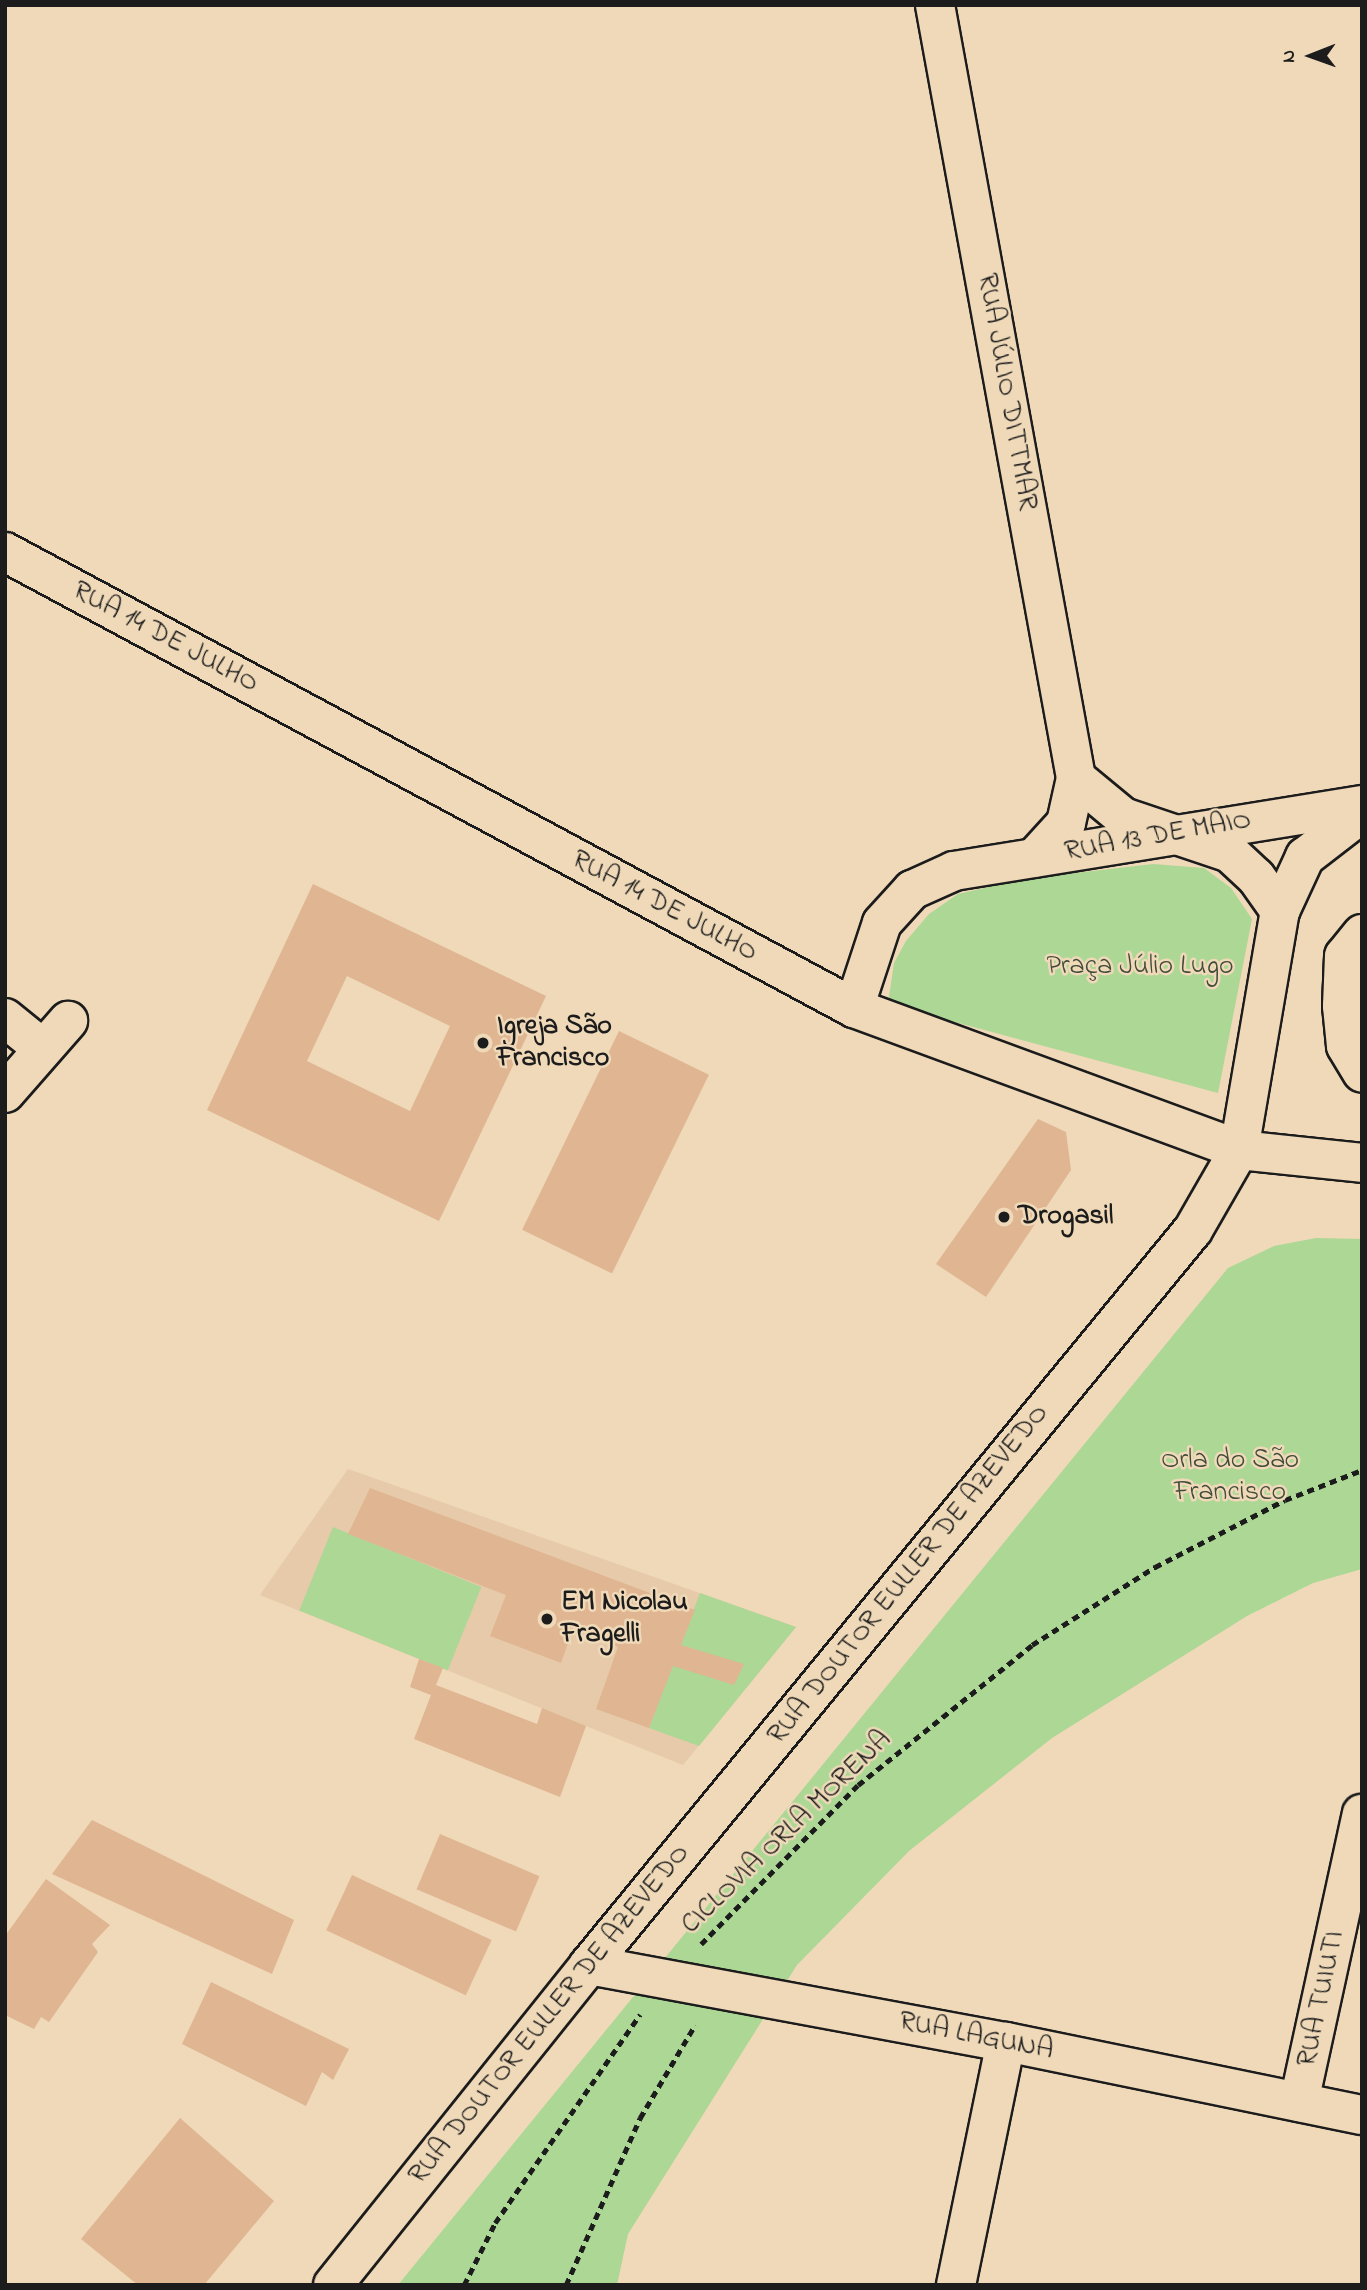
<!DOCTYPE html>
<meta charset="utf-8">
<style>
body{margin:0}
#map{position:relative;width:1367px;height:2290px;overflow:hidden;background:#efd9b8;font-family:"Indie Flower",sans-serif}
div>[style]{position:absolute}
.built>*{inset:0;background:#e6caaa}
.green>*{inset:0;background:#acd795;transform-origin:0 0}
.building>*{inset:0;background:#dfb592;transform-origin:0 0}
.path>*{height:4.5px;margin-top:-2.25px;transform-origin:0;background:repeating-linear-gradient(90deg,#1c1c1c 0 7px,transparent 0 12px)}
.roads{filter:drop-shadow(2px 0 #1c1c1c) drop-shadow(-2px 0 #1c1c1c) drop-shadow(0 2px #1c1c1c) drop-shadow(0 -2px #1c1c1c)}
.minor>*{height:38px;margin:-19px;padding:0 19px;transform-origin:19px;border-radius:19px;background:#efd9b8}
.dots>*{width:19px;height:19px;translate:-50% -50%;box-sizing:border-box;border:4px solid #efd9b8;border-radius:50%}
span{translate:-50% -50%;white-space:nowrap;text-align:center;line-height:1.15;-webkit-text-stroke:5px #efd9b8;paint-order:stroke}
.street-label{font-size:28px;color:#1c1c1c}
.park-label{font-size:28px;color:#404b3a}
.poi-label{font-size:28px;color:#1c1c1c;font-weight:700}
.left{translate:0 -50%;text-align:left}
.frame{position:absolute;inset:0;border:7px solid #1c1c1c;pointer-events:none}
.north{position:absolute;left:1276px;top:21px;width:70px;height:70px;-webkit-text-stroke:5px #efd9b8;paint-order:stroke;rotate:269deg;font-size:19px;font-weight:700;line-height:28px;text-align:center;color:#1c1c1c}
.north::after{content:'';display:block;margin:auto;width:24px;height:32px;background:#1c1c1c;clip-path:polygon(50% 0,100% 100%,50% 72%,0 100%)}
</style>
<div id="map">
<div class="built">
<div style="clip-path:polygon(348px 1469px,796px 1627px,683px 1765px,260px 1595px)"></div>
</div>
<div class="green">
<div style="clip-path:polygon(1153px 864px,1204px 868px,1231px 888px,1252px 919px,1218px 1093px,888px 1004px,894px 963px,906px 941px,929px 914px,958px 894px,1024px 879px)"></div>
<div style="clip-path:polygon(1316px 1238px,1362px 1239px,1362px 1569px,1313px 1583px,1247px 1616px,1052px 1738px,909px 1851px,797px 1965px,628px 2234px,617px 2285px,398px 2285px,1228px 1268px,1274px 1246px)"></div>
<div style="left:333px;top:1527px;width:160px;height:90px;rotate:22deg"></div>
<div style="clip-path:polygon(700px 1593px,796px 1627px,699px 1746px,649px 1728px)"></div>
</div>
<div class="building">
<div style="clip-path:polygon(evenodd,313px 884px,546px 996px,439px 1221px,207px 1110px,313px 884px,347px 976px,450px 1026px,410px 1111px,307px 1061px,347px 976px)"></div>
<div style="left:619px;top:1031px;width:100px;height:221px;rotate:26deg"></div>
<div style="clip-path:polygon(1038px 1119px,1066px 1132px,1071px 1170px,986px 1297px,936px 1264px)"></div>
<div style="clip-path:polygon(370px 1488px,695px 1610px,681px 1645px,744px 1664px,734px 1685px,673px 1666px,649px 1728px,596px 1709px,618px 1647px,573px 1629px,561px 1663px,490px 1636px,506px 1595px,348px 1534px)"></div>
<div style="clip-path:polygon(419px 1659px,443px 1668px,436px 1685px,537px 1724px,542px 1708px,586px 1726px,560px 1797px,414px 1739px,431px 1695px,410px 1687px)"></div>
<div style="clip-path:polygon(92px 1820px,294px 1920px,272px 1974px,52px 1874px)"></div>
<div style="left:440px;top:1834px;width:108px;height:60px;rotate:23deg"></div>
<div style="left:352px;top:1875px;width:154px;height:61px;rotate:25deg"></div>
<div style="clip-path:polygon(46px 1879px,110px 1925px,92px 1944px,98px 1952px,49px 2022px,41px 2017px,34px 2029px,5px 2015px,5px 1936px)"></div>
<div style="clip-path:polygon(211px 1982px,349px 2049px,333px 2080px,322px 2072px,306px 2106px,182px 2044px)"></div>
<div style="clip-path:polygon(180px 2118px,274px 2201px,204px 2285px,138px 2285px,81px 2239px)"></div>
</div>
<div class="path">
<div style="left:701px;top:1944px;width:223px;rotate:-45.4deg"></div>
<div style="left:858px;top:1785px;width:223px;rotate:-38.8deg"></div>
<div style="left:1032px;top:1645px;width:146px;rotate:-32.4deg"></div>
<div style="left:1155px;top:1567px;width:146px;rotate:-27.3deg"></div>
<div style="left:1285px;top:1500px;width:83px;rotate:-21.3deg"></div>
<div style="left:464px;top:2285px;width:69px;rotate:-63.4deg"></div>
<div style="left:495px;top:2223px;width:254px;rotate:-55.2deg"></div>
<div style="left:566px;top:2285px;width:183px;rotate:-66.1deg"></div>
<div style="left:640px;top:2118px;width:108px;rotate:-59.4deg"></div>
</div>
<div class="roads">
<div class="minor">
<div style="left:935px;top:5px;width:786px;rotate:79.66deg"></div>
<div style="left:1076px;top:778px;width:46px;rotate:102.5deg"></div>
<div style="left:1066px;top:823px;width:47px;rotate:132.4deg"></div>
<div style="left:5px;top:552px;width:964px;rotate:28.24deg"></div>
<div style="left:854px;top:1008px;width:410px;rotate:20.2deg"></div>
<div style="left:1239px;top:1150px;width:124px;rotate:6deg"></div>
<div style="left:1076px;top:778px;width:61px;rotate:39.7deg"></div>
<div style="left:1123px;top:817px;width:113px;rotate:18.6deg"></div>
<div style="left:1230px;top:853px;width:35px;rotate:43deg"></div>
<div style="left:1256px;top:877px;width:42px;rotate:54.8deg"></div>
<div style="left:1362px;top:934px;width:28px;rotate:129deg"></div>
<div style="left:1344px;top:956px;width:50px;rotate:92.3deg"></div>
<div style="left:1342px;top:1006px;width:40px;rotate:84.3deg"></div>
<div style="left:1346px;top:1046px;width:31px;rotate:59deg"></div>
<div style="left:854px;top:1008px;width:89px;rotate:-71.8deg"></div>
<div style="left:882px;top:923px;width:45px;rotate:-47.7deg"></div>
<div style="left:912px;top:890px;width:46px;rotate:-24.3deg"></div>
<div style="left:954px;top:871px;width:413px;rotate:-9.2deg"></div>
<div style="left:5px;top:1018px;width:48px;rotate:39deg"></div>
<div style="left:5px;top:1093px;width:96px;rotate:-48.8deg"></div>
<div style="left:589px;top:1965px;width:424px;rotate:10.5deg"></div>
<div style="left:1006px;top:2042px;width:363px;rotate:11.6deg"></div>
<div style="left:1299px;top:2102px;width:295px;rotate:-77.7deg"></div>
<div style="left:333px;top:2285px;width:410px;rotate:-51.3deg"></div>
<div style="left:589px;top:1965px;width:951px;rotate:-50.59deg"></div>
<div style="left:1193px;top:1230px;width:92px;rotate:-60.1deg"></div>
<div style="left:1239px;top:1150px;width:242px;rotate:-80.3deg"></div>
<div style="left:1280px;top:911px;width:60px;rotate:-65.2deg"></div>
<div style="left:1305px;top:857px;width:72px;rotate:-37.7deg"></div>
<div style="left:956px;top:2285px;width:248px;rotate:-78.4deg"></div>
</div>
</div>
<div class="dots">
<div style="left:483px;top:1043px;background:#1c1c1c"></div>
<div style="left:1004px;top:1217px;background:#1c1c1c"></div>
<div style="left:547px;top:1619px;background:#1c1c1c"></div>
</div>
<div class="street-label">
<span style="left:1006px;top:392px;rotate:80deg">RUA JÚLIO DITTMAR</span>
<span style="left:165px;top:638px;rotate:28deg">RUA 14 DE JULHO</span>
<span style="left:1158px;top:837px;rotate:-10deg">RUA 13 DE MAIO</span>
<span style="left:664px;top:907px;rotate:28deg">RUA 14 DE JULHO</span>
<span style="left:909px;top:1575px;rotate:-51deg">RUA DOUTOR EULLER DE AZEVEDO</span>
<span style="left:787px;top:1833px;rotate:-44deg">CICLOVIA ORLA MORENA</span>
<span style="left:1322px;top:1999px;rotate:-78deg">RUA TUIUTI</span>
<span style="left:550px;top:2015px;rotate:-51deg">RUA DOUTOR EULLER DE AZEVEDO</span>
<span style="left:976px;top:2037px;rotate:11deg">RUA LAGUNA</span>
</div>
<div class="park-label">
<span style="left:1140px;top:967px">Praça Júlio Lugo</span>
<span style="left:1230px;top:1477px">Orla do São<br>Francisco</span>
</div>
<div class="poi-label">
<span class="left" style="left:497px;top:1043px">Igreja São<br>Francisco</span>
<span class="left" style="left:1018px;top:1217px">Drogasil</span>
<span class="left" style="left:561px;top:1619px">EM Nicolau<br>Fragelli</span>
</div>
<div class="frame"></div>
<div class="north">N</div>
</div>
